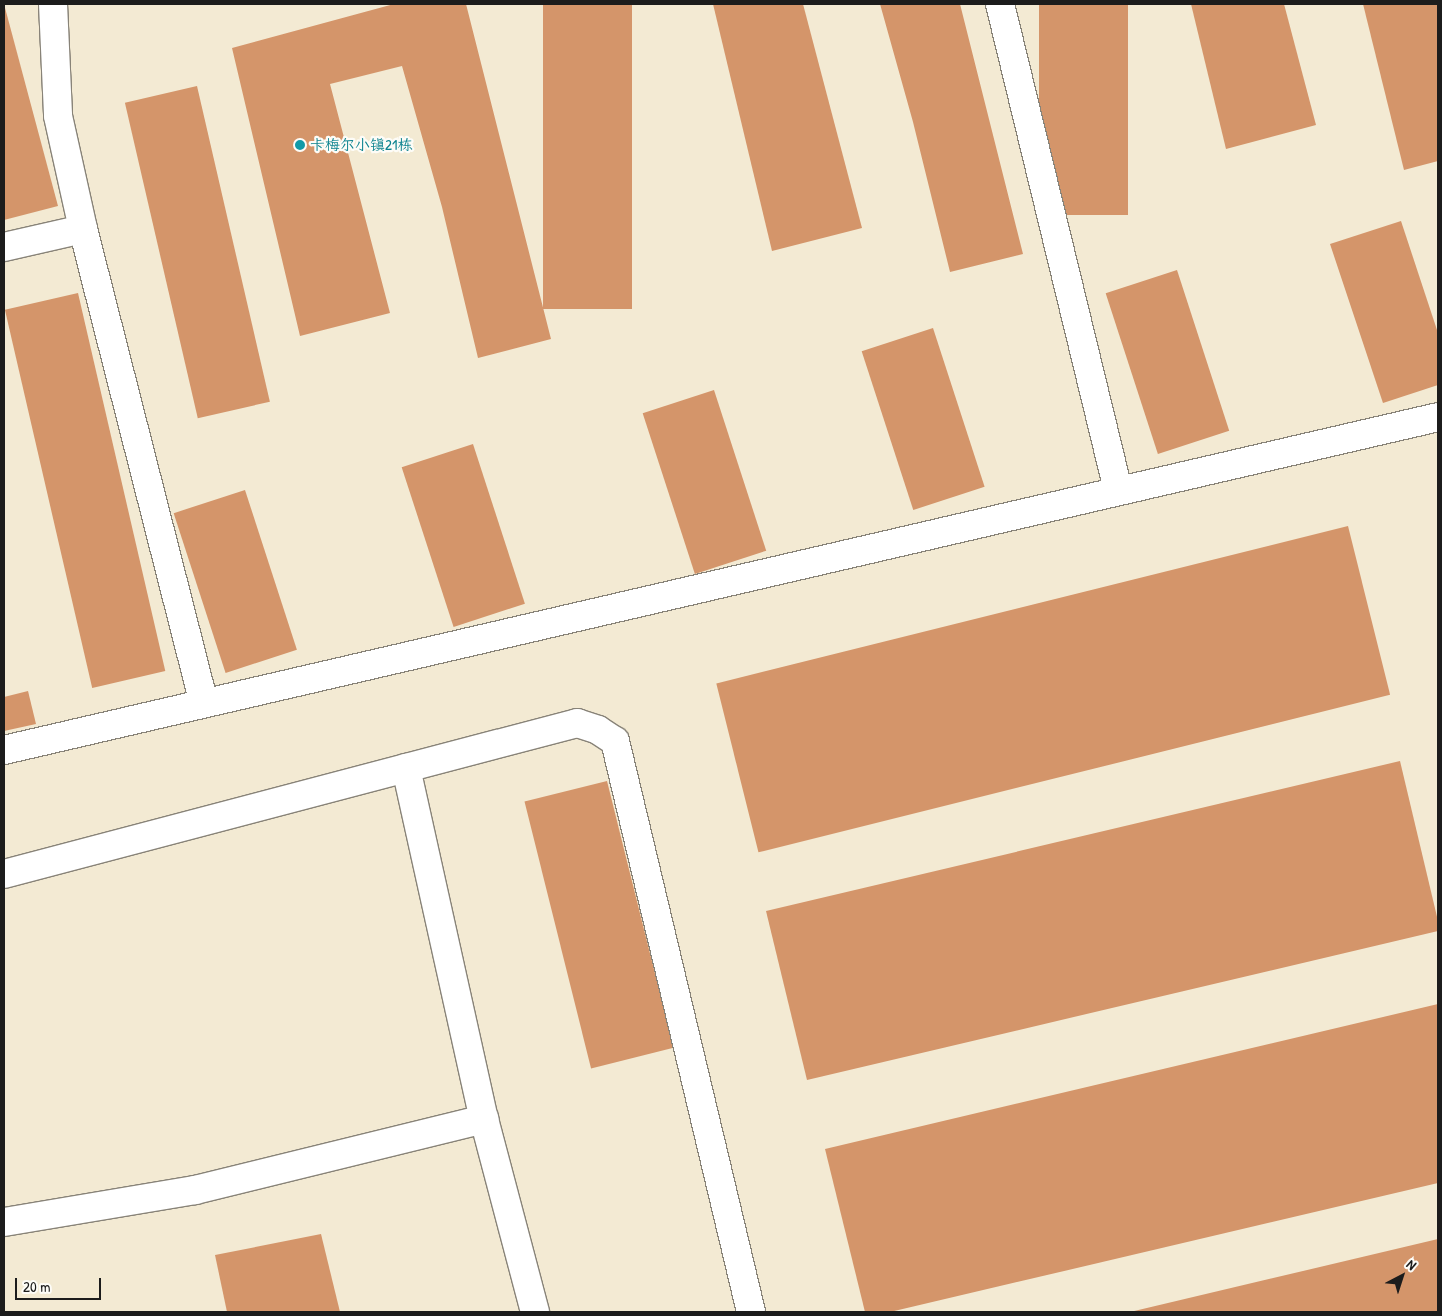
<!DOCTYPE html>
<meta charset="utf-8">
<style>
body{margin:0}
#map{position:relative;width:1442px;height:1316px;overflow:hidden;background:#f3ead3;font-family:"Patrick Hand","LXGW WenKai TC",sans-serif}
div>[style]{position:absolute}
.building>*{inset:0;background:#d4956a;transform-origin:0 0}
.roads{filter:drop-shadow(1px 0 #888378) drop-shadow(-1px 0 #888378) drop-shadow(0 1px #888378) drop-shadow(0 -1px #888378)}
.minor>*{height:28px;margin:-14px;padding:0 14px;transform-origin:14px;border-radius:14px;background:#fff}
.dots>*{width:14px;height:14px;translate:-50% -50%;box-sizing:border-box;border:2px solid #fdfcf7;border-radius:50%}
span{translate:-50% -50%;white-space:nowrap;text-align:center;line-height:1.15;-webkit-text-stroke:4.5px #fdfcf7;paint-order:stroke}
.culture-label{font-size:15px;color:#0d838f}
.left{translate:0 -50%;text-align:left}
.frame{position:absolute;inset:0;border:5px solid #1c1c1c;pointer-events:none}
.north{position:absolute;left:1377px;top:1251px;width:50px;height:50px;-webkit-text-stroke:4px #fdfcf7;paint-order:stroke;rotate:40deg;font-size:14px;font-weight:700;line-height:20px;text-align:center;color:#1c1c1c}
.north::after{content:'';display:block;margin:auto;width:18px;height:22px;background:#1c1c1c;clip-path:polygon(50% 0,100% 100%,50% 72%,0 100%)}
.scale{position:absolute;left:15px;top:1278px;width:86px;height:22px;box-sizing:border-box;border:2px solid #1c1c1c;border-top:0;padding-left:6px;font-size:15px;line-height:18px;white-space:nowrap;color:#1c1c1c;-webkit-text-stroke:4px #fdfcf7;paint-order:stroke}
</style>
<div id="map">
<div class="building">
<div style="clip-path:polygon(4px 4px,58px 206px,4px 220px)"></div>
<div style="clip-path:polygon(394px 4px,466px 4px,551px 339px,478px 358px,442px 207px,402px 66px,330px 84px,390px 313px,300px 336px,232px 48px)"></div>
<div style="left:543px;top:4px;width:89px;height:305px"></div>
<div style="clip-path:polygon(713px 4px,803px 4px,862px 228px,772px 251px)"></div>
<div style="clip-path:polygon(880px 4px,960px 4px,1023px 254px,950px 272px,913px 122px)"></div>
<div style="left:1039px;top:4px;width:89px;height:211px"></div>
<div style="clip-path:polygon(1191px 4px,1284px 4px,1316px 125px,1226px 149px)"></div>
<div style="clip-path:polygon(1363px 4px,1438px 4px,1438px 161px,1404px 170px)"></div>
<div style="left:197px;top:86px;width:324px;height:74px;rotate:77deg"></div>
<div style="clip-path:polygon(1401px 221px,1438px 333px,1438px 385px,1383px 403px,1330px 244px)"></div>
<div style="left:1177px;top:270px;width:169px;height:75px;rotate:72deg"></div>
<div style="left:78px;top:293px;width:388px;height:75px;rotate:77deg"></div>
<div style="left:933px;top:328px;width:167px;height:75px;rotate:72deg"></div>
<div style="left:714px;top:390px;width:169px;height:75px;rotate:72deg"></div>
<div style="left:473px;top:444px;width:168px;height:75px;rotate:72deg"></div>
<div style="left:245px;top:490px;width:168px;height:75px;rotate:72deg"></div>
<div style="left:1348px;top:526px;width:174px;height:651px;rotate:76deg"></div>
<div style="clip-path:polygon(28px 691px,36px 724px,4px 731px,4px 697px)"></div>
<div style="clip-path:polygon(1400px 761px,1438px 921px,1438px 931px,807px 1080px,766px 911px)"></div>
<div style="left:607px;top:781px;width:275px;height:85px;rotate:76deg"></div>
<div style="clip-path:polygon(1438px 1004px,1438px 1183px,890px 1312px,865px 1312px,825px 1149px)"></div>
<div style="clip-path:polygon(321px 1234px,340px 1312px,227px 1312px,215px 1255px)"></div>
<div style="clip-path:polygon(1438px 1239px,1438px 1312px,1130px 1312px)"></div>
</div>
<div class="roads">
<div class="minor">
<div style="left:53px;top:4px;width:112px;rotate:87.4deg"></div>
<div style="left:58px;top:116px;width:116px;rotate:77.5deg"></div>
<div style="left:83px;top:229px;width:489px;rotate:75.7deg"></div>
<div style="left:1000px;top:4px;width:500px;rotate:76.35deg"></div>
<div style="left:4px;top:247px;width:81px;rotate:-12.8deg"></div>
<div style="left:4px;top:750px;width:1472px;rotate:-13.07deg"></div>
<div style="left:406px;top:768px;width:360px;rotate:77.5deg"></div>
<div style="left:484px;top:1119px;width:200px;rotate:75.2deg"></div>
<div style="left:4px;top:874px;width:593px;rotate:-14.76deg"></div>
<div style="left:577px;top:723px;width:22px;rotate:18deg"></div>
<div style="left:598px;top:730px;width:20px;rotate:33deg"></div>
<div style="left:615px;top:741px;width:587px;rotate:76.6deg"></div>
<div style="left:4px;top:1222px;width:194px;rotate:-9.5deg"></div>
<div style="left:195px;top:1190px;width:298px;rotate:-13.8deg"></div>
</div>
</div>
<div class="dots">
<div style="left:300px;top:145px;background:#0f9aa8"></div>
</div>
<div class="culture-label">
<span class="left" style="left:310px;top:145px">卡梅尔小镇21栋</span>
</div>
<div class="frame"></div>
<div class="north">N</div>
<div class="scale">20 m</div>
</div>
